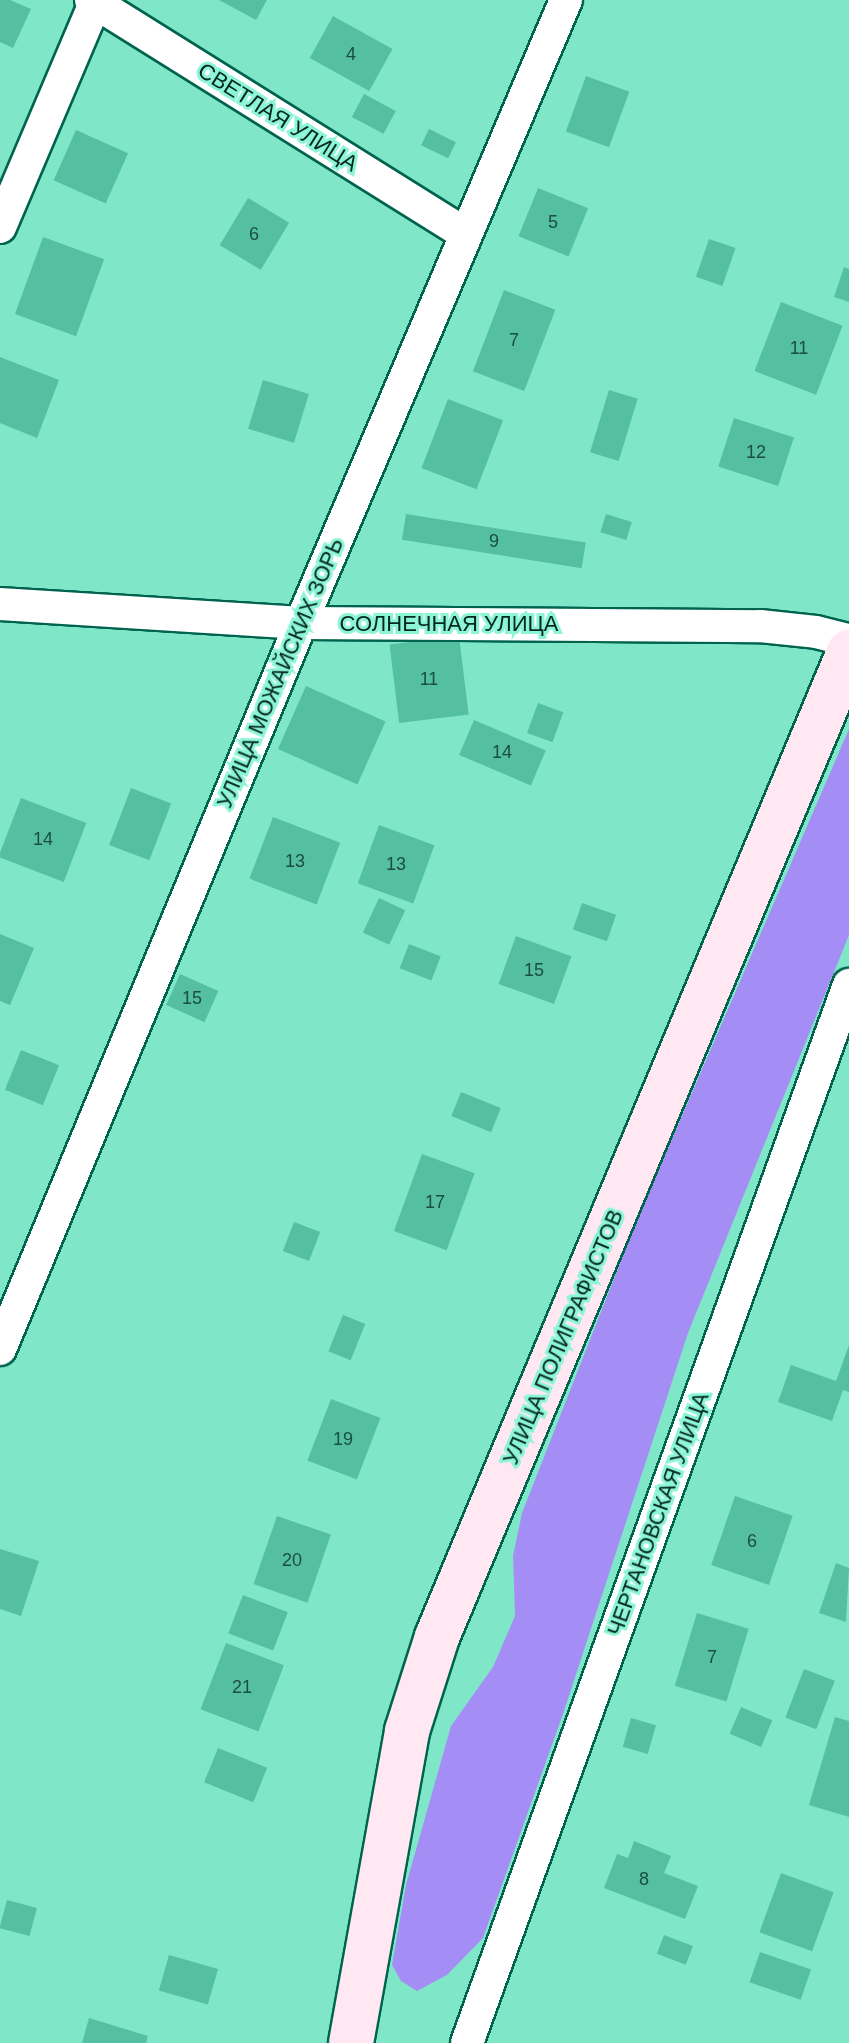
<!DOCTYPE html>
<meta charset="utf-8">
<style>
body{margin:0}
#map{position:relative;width:849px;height:2043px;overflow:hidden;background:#7fe7c8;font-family:Arial,sans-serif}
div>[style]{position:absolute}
.forest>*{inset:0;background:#a48ef6}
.building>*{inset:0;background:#55bfa1;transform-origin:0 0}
.roads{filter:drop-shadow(2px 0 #00634e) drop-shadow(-2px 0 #00634e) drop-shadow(0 2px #00634e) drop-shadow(0 -2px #00634e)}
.street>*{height:32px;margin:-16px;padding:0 16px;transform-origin:16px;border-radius:16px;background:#fff}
.secondary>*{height:44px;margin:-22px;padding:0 22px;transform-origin:22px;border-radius:22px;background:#ffe8f2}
span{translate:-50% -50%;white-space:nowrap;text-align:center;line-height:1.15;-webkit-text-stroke:6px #8cf5d5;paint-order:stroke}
.number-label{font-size:18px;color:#194e40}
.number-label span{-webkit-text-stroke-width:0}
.street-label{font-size:22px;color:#05281f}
</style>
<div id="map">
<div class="forest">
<div style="clip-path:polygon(849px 729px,849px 935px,688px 1333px,563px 1714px,483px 1938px,447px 1975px,417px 1991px,401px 1981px,392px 1965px,406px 1885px,451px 1726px,493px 1667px,515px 1616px,513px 1556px,522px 1513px,637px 1220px)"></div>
</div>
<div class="building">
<div style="clip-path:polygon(0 0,10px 0,31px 9px,13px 48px,0 42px)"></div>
<div style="clip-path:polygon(219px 0,267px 0,256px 20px)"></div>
<div style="left:333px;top:16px;width:68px;height:48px;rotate:29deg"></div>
<div style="left:586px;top:76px;width:46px;height:59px;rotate:20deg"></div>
<div style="left:364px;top:94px;width:36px;height:26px;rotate:28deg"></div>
<div style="left:429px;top:129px;width:30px;height:18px;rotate:26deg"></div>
<div style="left:76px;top:130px;width:57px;height:55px;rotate:24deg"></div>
<div style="left:538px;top:188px;width:54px;height:52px;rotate:22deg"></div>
<div style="left:248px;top:198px;width:48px;height:55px;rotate:31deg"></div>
<div style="left:43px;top:237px;width:65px;height:82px;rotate:20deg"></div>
<div style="left:709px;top:239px;width:28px;height:40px;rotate:19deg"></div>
<div style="clip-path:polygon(844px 267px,849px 269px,849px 302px,834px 297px)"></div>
<div style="left:504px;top:290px;width:55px;height:87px;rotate:21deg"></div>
<div style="left:781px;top:302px;width:66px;height:74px;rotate:21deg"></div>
<div style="clip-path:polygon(0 357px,59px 380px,37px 438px,0 423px)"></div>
<div style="left:263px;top:380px;width:48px;height:51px;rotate:17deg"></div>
<div style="left:609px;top:390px;width:30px;height:65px;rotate:17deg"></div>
<div style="left:448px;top:399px;width:59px;height:74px;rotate:21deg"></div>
<div style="left:734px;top:418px;width:63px;height:51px;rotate:18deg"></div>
<div style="left:406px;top:514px;width:182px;height:26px;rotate:9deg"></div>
<div style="left:606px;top:514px;width:27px;height:19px;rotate:17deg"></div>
<div style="left:459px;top:636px;width:79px;height:70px;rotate:83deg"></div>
<div style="left:306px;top:686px;width:87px;height:69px;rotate:24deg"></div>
<div style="left:538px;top:703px;width:27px;height:32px;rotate:20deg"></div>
<div style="left:474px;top:720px;width:78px;height:38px;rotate:23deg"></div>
<div style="left:131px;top:788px;width:43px;height:61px;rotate:21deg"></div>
<div style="left:21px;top:798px;width:70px;height:63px;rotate:21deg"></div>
<div style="left:273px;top:817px;width:72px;height:66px;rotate:21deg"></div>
<div style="left:379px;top:825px;width:59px;height:62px;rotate:20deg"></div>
<div style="left:379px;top:898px;width:29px;height:38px;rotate:25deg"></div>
<div style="left:582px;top:903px;width:36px;height:28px;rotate:19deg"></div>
<div style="clip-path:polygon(0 934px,34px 948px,10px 1005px,0 1001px)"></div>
<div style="left:516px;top:936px;width:59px;height:51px;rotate:20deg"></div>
<div style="left:409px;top:944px;width:34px;height:26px;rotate:21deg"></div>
<div style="left:180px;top:974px;width:42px;height:34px;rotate:24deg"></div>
<div style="left:21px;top:1050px;width:41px;height:43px;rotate:22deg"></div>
<div style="left:461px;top:1092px;width:43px;height:26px;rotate:22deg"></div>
<div style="left:422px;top:1154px;width:56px;height:82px;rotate:20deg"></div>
<div style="left:294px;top:1222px;width:28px;height:31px;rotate:21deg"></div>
<div style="left:343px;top:1315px;width:24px;height:39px;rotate:22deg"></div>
<div style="clip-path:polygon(849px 1345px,849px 1392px,843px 1390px,832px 1421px,778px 1402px,791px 1365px,836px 1381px)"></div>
<div style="left:331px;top:1399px;width:53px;height:66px;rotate:21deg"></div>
<div style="left:735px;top:1496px;width:61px;height:73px;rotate:19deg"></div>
<div style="left:277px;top:1516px;width:57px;height:72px;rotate:19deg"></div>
<div style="clip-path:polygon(0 1549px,39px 1561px,21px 1616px,0 1609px)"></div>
<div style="clip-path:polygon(836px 1563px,849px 1568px,846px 1622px,819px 1613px)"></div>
<div style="left:243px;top:1595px;width:48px;height:41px;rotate:21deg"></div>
<div style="left:697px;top:1613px;width:54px;height:76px;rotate:17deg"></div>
<div style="left:226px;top:1643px;width:62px;height:71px;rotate:21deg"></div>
<div style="left:804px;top:1669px;width:33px;height:52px;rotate:21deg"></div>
<div style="left:741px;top:1707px;width:34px;height:29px;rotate:23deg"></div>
<div style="clip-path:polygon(835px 1717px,849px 1721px,849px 1817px,809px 1805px)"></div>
<div style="left:631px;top:1718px;width:26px;height:30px;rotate:16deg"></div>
<div style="left:218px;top:1748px;width:53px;height:37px;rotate:22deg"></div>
<div style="clip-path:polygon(634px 1841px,671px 1856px,664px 1873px,698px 1886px,685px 1919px,604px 1888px,617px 1854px,628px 1858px)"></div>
<div style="left:781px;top:1873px;width:56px;height:63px;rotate:20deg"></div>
<div style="left:7px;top:1900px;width:31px;height:29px;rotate:15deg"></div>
<div style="left:664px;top:1935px;width:31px;height:20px;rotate:21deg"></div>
<div style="left:760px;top:1952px;width:54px;height:32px;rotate:19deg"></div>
<div style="left:169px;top:1955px;width:51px;height:37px;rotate:16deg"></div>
<div style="clip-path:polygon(89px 2018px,148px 2036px,146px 2043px,82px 2043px)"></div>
</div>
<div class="roads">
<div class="street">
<div style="left:91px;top:0;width:442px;rotate:32deg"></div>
<div style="left:0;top:227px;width:243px;rotate:-67deg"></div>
<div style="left:0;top:604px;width:302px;rotate:3.6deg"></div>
<div style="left:301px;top:623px;width:459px;rotate:0.4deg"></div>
<div style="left:760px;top:626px;width:56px;rotate:6.1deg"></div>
<div style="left:816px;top:632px;width:34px;rotate:14deg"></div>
<div style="left:0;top:1349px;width:786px;rotate:-67.48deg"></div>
<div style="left:301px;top:623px;width:677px;rotate:-66.96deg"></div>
<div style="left:467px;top:2043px;width:1125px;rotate:-70.15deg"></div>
</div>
<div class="secondary">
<div style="left:351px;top:2043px;width:317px;rotate:-79.8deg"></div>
<div style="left:407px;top:1731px;width:99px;rotate:-72.3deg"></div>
<div style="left:437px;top:1637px;width:1068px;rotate:-67.3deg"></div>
</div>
</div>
<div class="number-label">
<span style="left:351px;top:54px">4</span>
<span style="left:553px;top:222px">5</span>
<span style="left:254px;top:234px">6</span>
<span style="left:514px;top:340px">7</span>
<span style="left:799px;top:348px">11</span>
<span style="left:756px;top:452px">12</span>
<span style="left:494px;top:541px">9</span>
<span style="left:429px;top:679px">11</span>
<span style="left:502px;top:752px">14</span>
<span style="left:43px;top:839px">14</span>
<span style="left:295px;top:861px">13</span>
<span style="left:396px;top:864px">13</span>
<span style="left:534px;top:970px">15</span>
<span style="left:192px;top:998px">15</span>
<span style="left:435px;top:1202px">17</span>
<span style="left:343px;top:1439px">19</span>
<span style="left:752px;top:1541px">6</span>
<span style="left:292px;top:1560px">20</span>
<span style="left:712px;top:1657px">7</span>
<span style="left:242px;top:1687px">21</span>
<span style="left:644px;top:1879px">8</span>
</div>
<div class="street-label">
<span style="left:278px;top:117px;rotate:32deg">СВЕТЛАЯ УЛИЦА</span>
<span style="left:449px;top:624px">СОЛНЕЧНАЯ УЛИЦА</span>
<span style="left:280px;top:673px;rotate:-67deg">УЛИЦА МОЖАЙСКИХ ЗОРЬ</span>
<span style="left:563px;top:1337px;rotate:-67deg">УЛИЦА ПОЛИГРАФИСТОВ</span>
<span style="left:658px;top:1514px;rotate:-70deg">ЧЕРТАНОВСКАЯ УЛИЦА</span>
</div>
</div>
